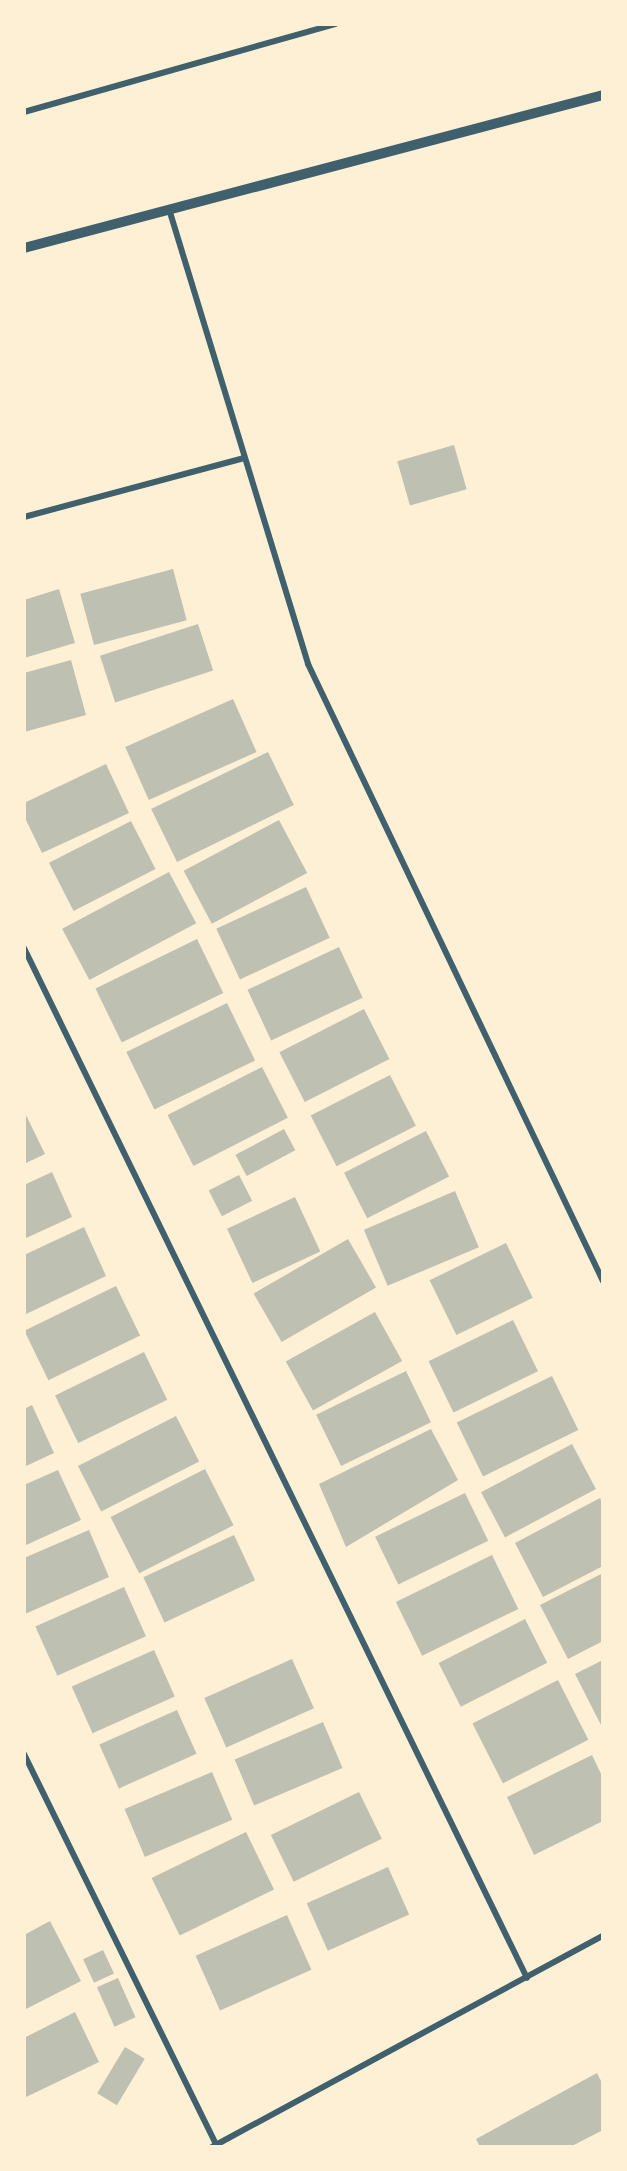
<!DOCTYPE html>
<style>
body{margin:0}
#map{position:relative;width:627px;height:2171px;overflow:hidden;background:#fdf0d5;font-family:"Fira Sans",sans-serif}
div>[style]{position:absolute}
.building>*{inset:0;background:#bec0b2;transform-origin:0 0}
.minor>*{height:6px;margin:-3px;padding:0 3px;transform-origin:3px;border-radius:3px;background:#3f606c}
.tertiary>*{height:10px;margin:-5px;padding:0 5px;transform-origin:5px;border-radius:5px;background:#3f606c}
span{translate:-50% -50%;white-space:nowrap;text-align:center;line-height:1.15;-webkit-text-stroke:5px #fdf0d5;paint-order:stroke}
.frame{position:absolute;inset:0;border:26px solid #fdf0d5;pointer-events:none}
</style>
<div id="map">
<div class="building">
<div style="left:454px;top:445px;width:46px;height:59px;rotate:74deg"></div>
<div style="left:173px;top:569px;width:53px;height:96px;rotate:75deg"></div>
<div style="clip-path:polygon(59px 589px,75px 643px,24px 658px,24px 600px)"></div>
<div style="left:198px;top:624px;width:49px;height:103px;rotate:72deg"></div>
<div style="clip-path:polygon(71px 660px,86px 715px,24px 732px,24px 673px)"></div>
<div style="left:233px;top:699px;width:58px;height:118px;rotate:66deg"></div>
<div style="left:268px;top:752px;width:59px;height:130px;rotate:64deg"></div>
<div style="clip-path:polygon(106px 764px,129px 813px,42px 853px,24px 816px,24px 803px)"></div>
<div style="left:279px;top:820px;width:60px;height:108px;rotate:62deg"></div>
<div style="left:131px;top:821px;width:54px;height:92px;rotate:63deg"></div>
<div style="left:169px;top:872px;width:58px;height:121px;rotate:62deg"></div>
<div style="left:306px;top:887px;width:56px;height:99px;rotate:65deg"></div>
<div style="left:197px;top:939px;width:60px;height:113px;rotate:64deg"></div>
<div style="left:339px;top:947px;width:56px;height:101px;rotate:65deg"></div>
<div style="left:227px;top:1003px;width:64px;height:112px;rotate:64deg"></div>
<div style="left:364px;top:1009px;width:56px;height:95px;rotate:63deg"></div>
<div style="left:262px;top:1067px;width:57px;height:106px;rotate:63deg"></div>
<div style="left:390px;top:1075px;width:57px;height:89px;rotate:63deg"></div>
<div style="clip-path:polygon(24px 1111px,45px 1154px,24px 1164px)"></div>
<div style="left:284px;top:1129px;width:24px;height:55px;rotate:62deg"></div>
<div style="left:426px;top:1131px;width:51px;height:92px;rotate:63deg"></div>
<div style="clip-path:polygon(52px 1172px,72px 1217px,24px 1239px,24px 1185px)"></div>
<div style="left:239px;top:1175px;width:29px;height:34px;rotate:63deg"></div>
<div style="left:455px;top:1191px;width:61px;height:99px;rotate:67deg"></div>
<div style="left:295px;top:1197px;width:60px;height:75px;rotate:65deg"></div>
<div style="clip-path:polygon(84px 1227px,106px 1276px,24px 1315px,24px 1255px)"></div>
<div style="left:348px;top:1239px;width:56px;height:109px;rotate:60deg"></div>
<div style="left:506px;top:1243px;width:61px;height:85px;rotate:64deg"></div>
<div style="left:116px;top:1286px;width:55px;height:102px;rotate:64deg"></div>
<div style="left:375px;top:1312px;width:56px;height:102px;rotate:61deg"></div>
<div style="left:513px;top:1320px;width:57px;height:94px;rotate:64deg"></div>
<div style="left:144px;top:1352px;width:53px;height:99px;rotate:64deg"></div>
<div style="left:406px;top:1371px;width:57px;height:100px;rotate:64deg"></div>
<div style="left:552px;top:1376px;width:60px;height:106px;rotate:64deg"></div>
<div style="clip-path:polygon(32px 1405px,54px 1453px,24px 1467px,24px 1409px)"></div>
<div style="left:176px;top:1416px;width:51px;height:110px;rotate:63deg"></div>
<div style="clip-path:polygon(431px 1429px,458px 1480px,346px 1547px,319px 1484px)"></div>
<div style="left:572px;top:1444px;width:51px;height:103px;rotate:62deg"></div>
<div style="left:205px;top:1469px;width:63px;height:106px;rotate:63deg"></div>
<div style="clip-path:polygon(58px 1470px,81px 1520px,24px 1546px,24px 1485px)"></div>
<div style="left:465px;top:1493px;width:53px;height:100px;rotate:64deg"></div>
<div style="clip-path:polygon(600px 1498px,603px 1505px,603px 1566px,543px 1597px,515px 1543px)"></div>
<div style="clip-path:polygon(89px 1530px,109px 1577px,25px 1614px,24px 1558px)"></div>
<div style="left:234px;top:1535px;width:50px;height:100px;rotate:65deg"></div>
<div style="left:492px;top:1555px;width:60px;height:107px;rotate:64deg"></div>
<div style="clip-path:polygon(603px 1573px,603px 1641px,568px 1659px,540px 1605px)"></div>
<div style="left:124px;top:1587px;width:54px;height:97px;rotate:66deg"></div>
<div style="left:525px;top:1619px;width:49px;height:97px;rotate:63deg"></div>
<div style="left:154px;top:1650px;width:51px;height:90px;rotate:66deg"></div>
<div style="left:292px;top:1659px;width:54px;height:96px;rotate:66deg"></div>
<div style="clip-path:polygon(603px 1660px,603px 1729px,575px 1674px)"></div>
<div style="left:558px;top:1680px;width:67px;height:96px;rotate:63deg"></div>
<div style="left:177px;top:1710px;width:48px;height:85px;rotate:66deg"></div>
<div style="left:323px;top:1722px;width:50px;height:96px;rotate:67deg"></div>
<div style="clip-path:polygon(592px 1755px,603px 1778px,603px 1821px,534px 1855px,507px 1797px)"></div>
<div style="left:212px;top:1772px;width:52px;height:95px;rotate:67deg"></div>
<div style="left:359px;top:1792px;width:52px;height:98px;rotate:64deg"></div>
<div style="left:246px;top:1832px;width:64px;height:105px;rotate:64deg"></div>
<div style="left:388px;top:1867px;width:52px;height:89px;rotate:66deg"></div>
<div style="left:287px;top:1915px;width:60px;height:100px;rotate:66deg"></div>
<div style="clip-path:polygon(50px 1921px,81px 1981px,24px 2010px,24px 1935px)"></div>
<div style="left:103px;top:1950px;width:26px;height:22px;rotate:65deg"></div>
<div style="left:118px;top:1978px;width:43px;height:23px;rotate:66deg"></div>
<div style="clip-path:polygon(75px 2012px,99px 2062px,24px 2098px,24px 2038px)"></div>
<div style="left:125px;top:2047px;width:23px;height:54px;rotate:31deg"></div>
<div style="clip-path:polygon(597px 2073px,603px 2085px,603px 2130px,570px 2147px,480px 2147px,476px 2139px)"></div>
</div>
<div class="minor">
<div style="left:24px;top:112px;width:324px;rotate:-15.8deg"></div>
<div style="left:169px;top:209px;width:476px;rotate:73deg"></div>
<div style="left:308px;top:664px;width:684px;rotate:64.45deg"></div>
<div style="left:24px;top:517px;width:228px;rotate:-15deg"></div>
<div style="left:24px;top:948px;width:1146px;rotate:63.97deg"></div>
<div style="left:24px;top:1754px;width:436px;rotate:63.8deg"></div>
<div style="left:212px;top:2147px;width:444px;rotate:-28.4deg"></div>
</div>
<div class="tertiary">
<div style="left:24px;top:248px;width:599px;rotate:-14.8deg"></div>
</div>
<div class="frame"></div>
</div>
